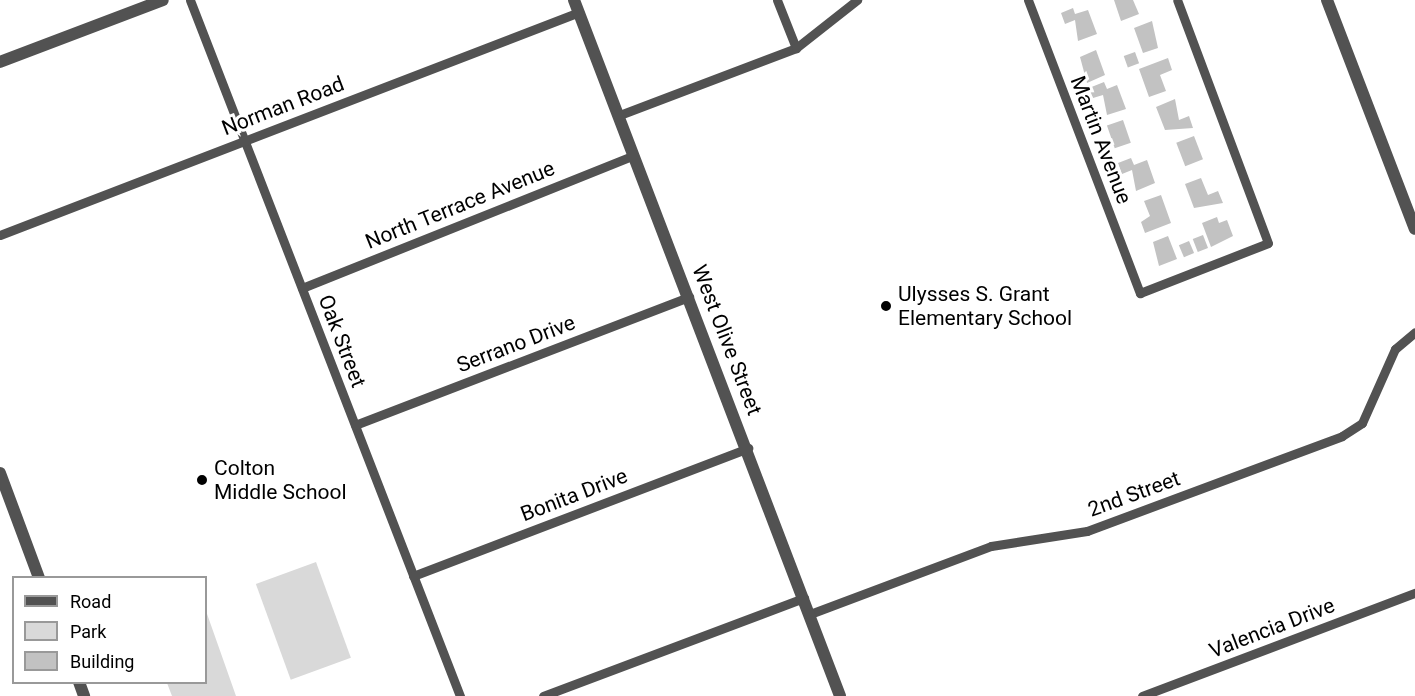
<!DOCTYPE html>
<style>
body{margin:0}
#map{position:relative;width:1415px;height:696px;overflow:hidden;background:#fff;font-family:Roboto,sans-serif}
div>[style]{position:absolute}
.green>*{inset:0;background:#d9d9d9;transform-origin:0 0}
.building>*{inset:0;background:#c2c2c2;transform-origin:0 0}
.minor>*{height:9px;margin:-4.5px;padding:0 4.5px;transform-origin:4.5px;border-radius:4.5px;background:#525252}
.tertiary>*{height:12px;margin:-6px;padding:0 6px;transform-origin:6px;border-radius:6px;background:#525252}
.dots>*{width:16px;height:16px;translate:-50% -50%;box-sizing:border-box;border:3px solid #fff;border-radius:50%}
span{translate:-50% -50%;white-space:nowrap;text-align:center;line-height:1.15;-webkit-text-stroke:6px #fff;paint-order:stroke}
.street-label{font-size:21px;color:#000}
.poi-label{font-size:21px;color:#000}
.left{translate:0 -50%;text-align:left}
.legend{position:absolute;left:12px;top:576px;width:195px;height:108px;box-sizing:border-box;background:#fff;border:2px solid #999;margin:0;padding:8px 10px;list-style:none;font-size:18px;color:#000}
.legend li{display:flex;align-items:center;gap:12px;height:30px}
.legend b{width:30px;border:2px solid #999}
</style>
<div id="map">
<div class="green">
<div style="left:316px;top:562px;width:102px;height:64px;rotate:70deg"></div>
<div style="clip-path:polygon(206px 611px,236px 696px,172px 696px,167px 683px,206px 682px)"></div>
</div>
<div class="building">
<div style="clip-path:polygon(1114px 0,1133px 0,1139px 14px,1121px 21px)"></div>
<div style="clip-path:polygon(1073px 8px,1075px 14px,1088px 10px,1097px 34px,1078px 41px,1075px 20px,1065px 24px,1061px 13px)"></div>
<div style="clip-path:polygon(1152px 21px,1158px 48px,1143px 53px,1134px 28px)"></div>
<div style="clip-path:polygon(1096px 50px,1105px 75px,1087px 83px,1080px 57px)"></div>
<div style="left:1135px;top:52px;width:12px;height:12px;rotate:70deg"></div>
<div style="clip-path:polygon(1168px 58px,1172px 70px,1160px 75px,1166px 91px,1149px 97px,1139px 69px)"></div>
<div style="clip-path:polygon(1104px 82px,1107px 89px,1117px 85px,1126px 109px,1107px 115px,1103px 95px,1093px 98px,1089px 88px)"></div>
<div style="clip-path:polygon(1175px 99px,1179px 120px,1189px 116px,1193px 128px,1165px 130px,1156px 107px)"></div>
<div style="left:1123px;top:120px;width:24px;height:17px;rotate:71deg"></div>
<div style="left:1194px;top:136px;width:25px;height:19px;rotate:69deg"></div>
<div style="clip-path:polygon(1131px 158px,1134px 165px,1147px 160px,1155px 183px,1136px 191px,1132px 170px,1122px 174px,1118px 163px)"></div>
<div style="clip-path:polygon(1201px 178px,1208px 195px,1218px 191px,1223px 203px,1194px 208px,1185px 184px)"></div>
<div style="clip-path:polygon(1161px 195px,1171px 223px,1145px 233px,1141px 222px,1150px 216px,1144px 201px)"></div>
<div style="clip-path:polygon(1217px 217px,1219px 223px,1227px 220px,1233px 236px,1211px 247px,1202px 223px)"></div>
<div style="left:1203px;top:235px;width:14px;height:11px;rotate:69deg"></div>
<div style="clip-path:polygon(1168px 236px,1177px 259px,1159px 266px,1153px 242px)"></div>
<div style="left:1189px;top:241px;width:13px;height:11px;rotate:67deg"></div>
</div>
<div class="minor">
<div style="left:190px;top:0;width:747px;rotate:68.8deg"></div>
<div style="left:777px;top:0;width:52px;rotate:68.4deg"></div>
<div style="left:1028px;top:0;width:314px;rotate:69.1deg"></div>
<div style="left:1140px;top:293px;width:137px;rotate:-21.3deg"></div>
<div style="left:1268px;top:243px;width:259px;rotate:-110.5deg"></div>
<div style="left:617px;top:116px;width:191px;rotate:-20.8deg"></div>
<div style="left:796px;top:48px;width:78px;rotate:-38.2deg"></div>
<div style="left:0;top:235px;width:620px;rotate:-21.06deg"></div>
<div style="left:302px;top:288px;width:355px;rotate:-21.8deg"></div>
<div style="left:355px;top:425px;width:358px;rotate:-21deg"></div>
<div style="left:413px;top:576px;width:359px;rotate:-20.9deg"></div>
<div style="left:810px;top:614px;width:193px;rotate:-20.6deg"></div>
<div style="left:991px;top:546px;width:97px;rotate:-8.9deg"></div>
<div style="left:1087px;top:531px;width:272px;rotate:-20.4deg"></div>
<div style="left:1342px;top:436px;width:24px;rotate:-33deg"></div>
<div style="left:1362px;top:423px;width:81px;rotate:-66deg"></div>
<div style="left:1395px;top:349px;width:26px;rotate:-40deg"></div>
<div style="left:543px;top:696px;width:279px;rotate:-20.6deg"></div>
<div style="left:1142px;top:696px;width:292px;rotate:-20.7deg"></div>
</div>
<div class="tertiary">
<div style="left:574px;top:0;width:745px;rotate:69.08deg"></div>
<div style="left:1327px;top:0;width:245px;rotate:69deg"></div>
<div style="left:0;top:62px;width:174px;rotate:-20.8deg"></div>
<div style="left:0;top:473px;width:112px;rotate:69.6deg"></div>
<div style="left:79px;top:682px;width:15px;rotate:70deg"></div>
</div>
<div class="dots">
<div style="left:886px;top:306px;background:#000"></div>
<div style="left:202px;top:480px;background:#000"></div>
</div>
<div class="street-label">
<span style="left:283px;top:106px;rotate:-21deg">Norman Road</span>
<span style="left:1101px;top:140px;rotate:69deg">Martin Avenue</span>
<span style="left:460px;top:205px;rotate:-22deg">North Terrace Avenue</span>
<span style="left:727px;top:340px;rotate:69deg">West Olive Street</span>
<span style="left:342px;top:341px;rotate:69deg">Oak Street</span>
<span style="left:516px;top:344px;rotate:-21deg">Serrano Drive</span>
<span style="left:1134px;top:494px;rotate:-20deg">2nd Street</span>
<span style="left:574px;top:495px;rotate:-21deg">Bonita Drive</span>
<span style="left:1272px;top:628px;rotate:-21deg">Valencia Drive</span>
</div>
<div class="poi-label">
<span class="left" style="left:898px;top:306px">Ulysses S. Grant<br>Elementary School</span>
<span class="left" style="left:214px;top:480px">Colton<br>Middle School</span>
</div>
<ul class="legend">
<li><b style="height:8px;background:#525252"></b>Road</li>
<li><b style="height:16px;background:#d9d9d9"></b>Park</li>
<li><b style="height:16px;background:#c2c2c2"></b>Building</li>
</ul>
</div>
